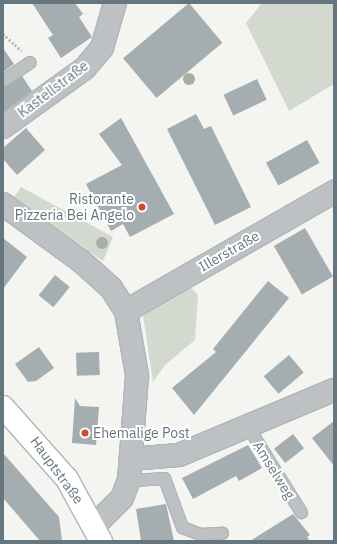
<!DOCTYPE html>
<meta charset="utf-8">
<style>
body{margin:0}
#map{position:relative;width:337px;height:544px;overflow:hidden;background:#f4f4f0;font-family:"IBM Plex Sans",sans-serif}
div>[style]{position:absolute}
.green>*{inset:0;background:#d4d9d0}
.building>*{inset:0;background:#a4adb0;transform-origin:0 0}
.path>*{height:2.5px;margin-top:-1.25px;transform-origin:0;background:repeating-linear-gradient(90deg,#b7babc 0 2px,transparent 0 4px)}
.roads{filter:drop-shadow(1px 0 #b0b5b8) drop-shadow(-1px 0 #b0b5b8) drop-shadow(0 1px #b0b5b8) drop-shadow(0 -1px #b0b5b8)}
.lane>*{height:11px;margin:-5.5px;padding:0 5.5px;transform-origin:5.5px;border-radius:5.5px;background:#bdc1c4}
.street>*{height:22px;margin:-11px;padding:0 11px;transform-origin:11px;border-radius:11px;background:#bdc1c4}
.secondary>*{height:22px;margin:-11px;padding:0 11px;transform-origin:11px;border-radius:11px;background:#fff}
.trees>*{width:12px;height:12px;margin:-6px;border-radius:50%;background:#a8afa2}
.dots>*{width:11px;height:11px;translate:-50% -50%;box-sizing:border-box;border:2px solid #fff;border-radius:50%}
span{translate:-50% -50%;white-space:nowrap;text-align:center;line-height:1.15;-webkit-text-stroke:4px #fff;paint-order:stroke}
.street-label{font-size:14px;color:#65767f}
.poi-label{font-size:14px;color:#65767f}
.right{translate:-100% -50%;text-align:right}
.left{translate:0 -50%;text-align:left}
.frame{position:absolute;inset:0;border:4px solid #65767f;pointer-events:none}
</style>
<div id="map">
<div class="green">
<div style="clip-path:polygon(262px 3px,334px 3px,334px 84px,289px 111px,246px 23px)"></div>
<div style="clip-path:polygon(21px 187px,113px 237px,103px 261px,14px 197px)"></div>
<div style="clip-path:polygon(187px 283px,198px 295px,195px 340px,165px 365px,153px 382px,143px 315px,157px 299px)"></div>
</div>
<div class="building">
<div style="clip-path:polygon(32px 3px,75px 3px,83px 14px,79px 17px,92px 37px,61px 58px,48px 38px,53px 35px)"></div>
<div style="left:189px;top:3px;width:52px;height:86px;rotate:50deg"></div>
<div style="clip-path:polygon(3px 48px,14px 64px,3px 72px)"></div>
<div style="clip-path:polygon(22px 76px,32px 91px,3px 112px,3px 87px)"></div>
<div style="left:257px;top:79px;width:23px;height:37px;rotate:65deg"></div>
<div style="clip-path:polygon(196px 114px,204px 129px,211px 126px,251px 207px,215px 225px,167px 129px)"></div>
<div style="clip-path:polygon(121px 118px,174px 214px,130px 237px,123px 224px,111px 231px,86px 184px,122px 165px,99px 134px)"></div>
<div style="clip-path:polygon(26px 128px,45px 150px,17px 175px,3px 159px,3px 148px)"></div>
<div style="left:307px;top:140px;width:26px;height:47px;rotate:61deg"></div>
<div style="left:305px;top:228px;width:56px;height:36px;rotate:60deg"></div>
<div style="clip-path:polygon(3px 238px,27px 257px,3px 289px)"></div>
<div style="left:55px;top:275px;width:19px;height:26px;rotate:39deg"></div>
<div style="clip-path:polygon(268px 281px,289px 298px,194px 415px,172px 388px,216px 352px,213px 349px)"></div>
<div style="clip-path:polygon(39px 347px,54px 368px,36px 381px,28px 382px,15px 364px)"></div>
<div style="left:99px;top:352px;width:23px;height:23px;rotate:88deg"></div>
<div style="left:289px;top:355px;width:23px;height:33px;rotate:50deg"></div>
<div style="clip-path:polygon(75px 398px,80px 406px,99px 407px,96px 445px,72px 443px)"></div>
<div style="clip-path:polygon(334px 421px,334px 466px,312px 438px)"></div>
<div style="left:293px;top:434px;width:18px;height:24px;rotate:52deg"></div>
<div style="clip-path:polygon(248px 445px,262px 468px,239px 481px,236px 476px,193px 499px,182px 478px)"></div>
<div style="clip-path:polygon(3px 453px,59px 517px,62px 541px,40px 541px,3px 498px)"></div>
<div style="clip-path:polygon(166px 504px,174px 541px,141px 541px,136px 509px)"></div>
<div style="clip-path:polygon(293px 514px,310px 535px,307px 537px,310px 541px,250px 541px)"></div>
</div>
<div class="path">
<div style="left:3px;top:34px;width:25px;rotate:42deg"></div>
</div>
<div class="roads">
<div class="lane">
<div style="left:3px;top:80px;width:32px;rotate:-34deg"></div>
<div style="left:248px;top:427px;width:100px;rotate:58.1deg"></div>
<div style="left:129px;top:480px;width:35px;rotate:-3deg"></div>
<div style="left:164px;top:478px;width:52px;rotate:69.8deg"></div>
<div style="left:182px;top:527px;width:19px;rotate:21deg"></div>
<div style="left:200px;top:534px;width:22px;rotate:-3deg"></div>
</div>
<div class="street">
<div style="left:3px;top:127px;width:101px;rotate:-35.7deg"></div>
<div style="left:85px;top:68px;width:26px;rotate:-50deg"></div>
<div style="left:102px;top:48px;width:47px;rotate:-73.9deg"></div>
<div style="left:3px;top:204px;width:97px;rotate:36.2deg"></div>
<div style="left:81px;top:261px;width:40px;rotate:42deg"></div>
<div style="left:111px;top:288px;width:27px;rotate:57deg"></div>
<div style="left:126px;top:311px;width:240px;rotate:-29.8deg"></div>
<div style="left:131px;top:459px;width:48px;rotate:-4.8deg"></div>
<div style="left:179px;top:455px;width:168px;rotate:-22.8deg"></div>
<div style="left:95px;top:525px;width:38px;rotate:-45deg"></div>
<div style="left:122px;top:498px;width:19px;rotate:-69deg"></div>
<div style="left:129px;top:480px;width:105px;rotate:-85.6deg"></div>
<div style="left:137px;top:375px;width:65px;rotate:-99.8deg"></div>
</div>
<div class="secondary">
<div style="left:3px;top:407px;width:96px;rotate:48.4deg"></div>
<div style="left:67px;top:479px;width:71px;rotate:61.3deg"></div>
</div>
</div>
<div class="trees">
<div style="left:189px;top:79px"></div>
<div style="left:102px;top:243px"></div>
</div>
<div class="dots">
<div style="left:142px;top:207px;background:#d6482e"></div>
<div style="left:85px;top:433px;background:#d6482e"></div>
</div>
<div class="street-label">
<span style="left:53px;top:89px;rotate:-37deg">Kastellstraße</span>
<span style="left:229px;top:251px;rotate:-30deg">Illerstraße</span>
<span style="left:57px;top:470px;rotate:54deg">Hauptstraße</span>
<span style="left:274px;top:470px;rotate:58deg">Amselweg</span>
</div>
<div class="poi-label">
<span class="right" style="left:134px;top:207px">Ristorante<br>Pizzeria Bei Angelo</span>
<span class="left" style="left:93px;top:433px">Ehemalige Post</span>
</div>
<div class="frame"></div>
</div>
